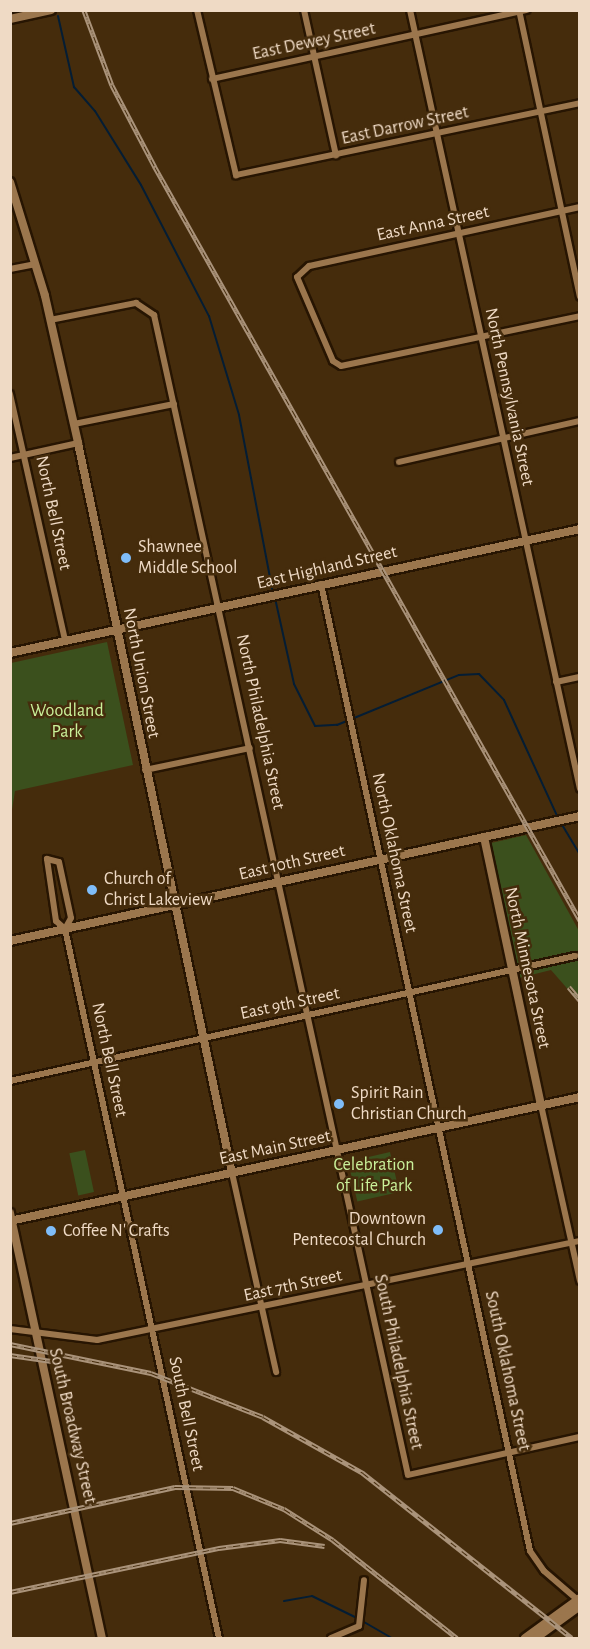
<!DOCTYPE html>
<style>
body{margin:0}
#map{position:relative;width:590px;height:1649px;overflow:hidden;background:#452c0c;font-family:"Alegreya Sans",sans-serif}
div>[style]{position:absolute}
.green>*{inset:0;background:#3b501d;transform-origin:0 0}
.stream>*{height:2px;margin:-1px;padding:0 1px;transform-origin:1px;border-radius:1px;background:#041d34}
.roads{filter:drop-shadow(2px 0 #271502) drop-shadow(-2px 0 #271502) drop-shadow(0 2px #271502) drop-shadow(0 -2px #271502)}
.minor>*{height:6px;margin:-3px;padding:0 3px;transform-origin:3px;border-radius:3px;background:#9b764d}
.tertiary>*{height:8px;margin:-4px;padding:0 4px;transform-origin:4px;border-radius:4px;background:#9b764d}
.secondary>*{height:8px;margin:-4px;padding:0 4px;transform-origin:4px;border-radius:4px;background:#9b764d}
.rail>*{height:4.5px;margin-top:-2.25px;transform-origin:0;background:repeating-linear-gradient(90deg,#452c0c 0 7px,#aa937a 0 14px);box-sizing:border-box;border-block:2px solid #aa937a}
.dots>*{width:16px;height:16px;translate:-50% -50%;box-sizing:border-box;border:3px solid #452c0c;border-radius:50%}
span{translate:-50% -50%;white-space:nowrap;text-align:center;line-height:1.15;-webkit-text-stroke:5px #452c0c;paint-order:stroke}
.street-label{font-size:18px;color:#efdac5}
.poi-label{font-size:18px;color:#efdac5}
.left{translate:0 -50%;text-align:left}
.right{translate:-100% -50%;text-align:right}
.park-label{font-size:18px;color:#caf19a}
.frame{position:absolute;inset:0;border:12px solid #efdac5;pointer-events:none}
</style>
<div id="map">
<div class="green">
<div style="clip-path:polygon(107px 642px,133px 765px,15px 791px,11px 816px,11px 663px)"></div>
<div style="clip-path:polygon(526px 835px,579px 931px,579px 1002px,551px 970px,519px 978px,491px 843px)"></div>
<div style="left:85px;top:1150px;width:43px;height:16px;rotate:78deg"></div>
<div style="left:390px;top:1152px;width:41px;height:43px;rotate:77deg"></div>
</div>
<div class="stream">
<div style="left:58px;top:16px;width:73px;rotate:77.3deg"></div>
<div style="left:74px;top:87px;width:32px;rotate:49deg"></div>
<div style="left:95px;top:111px;width:87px;rotate:58.1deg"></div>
<div style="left:141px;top:185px;width:148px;rotate:62.6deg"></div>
<div style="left:209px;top:316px;width:103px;rotate:73.1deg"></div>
<div style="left:239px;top:415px;width:181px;rotate:79.2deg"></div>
<div style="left:275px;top:598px;width:88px;rotate:77.5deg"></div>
<div style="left:294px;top:684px;width:47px;rotate:63.4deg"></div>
<div style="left:315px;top:726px;width:22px;rotate:-3deg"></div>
<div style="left:337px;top:725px;width:132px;rotate:-22.3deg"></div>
<div style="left:459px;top:675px;width:20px;rotate:-3deg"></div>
<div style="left:479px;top:674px;width:36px;rotate:46deg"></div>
<div style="left:504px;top:700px;width:130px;rotate:65.4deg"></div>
<div style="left:561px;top:823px;width:37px;rotate:59deg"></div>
<div style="left:284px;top:1601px;width:28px;rotate:-10deg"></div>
<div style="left:312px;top:1596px;width:50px;rotate:26.1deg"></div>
<div style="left:364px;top:1622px;width:32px;rotate:30deg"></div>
</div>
<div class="roads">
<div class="minor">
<div style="left:197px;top:10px;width:170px;rotate:76.7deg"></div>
<div style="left:236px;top:175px;width:351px;rotate:-11.8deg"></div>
<div style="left:304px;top:10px;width:149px;rotate:77.6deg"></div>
<div style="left:410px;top:10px;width:797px;rotate:77.69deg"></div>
<div style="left:519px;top:10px;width:293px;rotate:78deg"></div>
<div style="left:212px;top:79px;width:322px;rotate:-12.4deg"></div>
<div style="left:580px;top:207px;width:277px;rotate:167.7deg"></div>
<div style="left:309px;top:266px;width:16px;rotate:137deg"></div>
<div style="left:297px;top:277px;width:91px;rotate:66.8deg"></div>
<div style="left:333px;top:361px;width:9px;rotate:32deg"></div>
<div style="left:341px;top:366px;width:244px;rotate:-11.8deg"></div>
<div style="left:10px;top:269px;width:25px;rotate:-11deg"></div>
<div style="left:50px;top:320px;width:88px;rotate:-11.2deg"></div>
<div style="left:136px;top:303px;width:22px;rotate:34deg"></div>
<div style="left:154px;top:315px;width:1187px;rotate:77.65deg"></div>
<div style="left:408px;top:1475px;width:176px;rotate:-12.5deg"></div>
<div style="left:10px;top:394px;width:252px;rotate:77.4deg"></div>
<div style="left:74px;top:424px;width:102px;rotate:-11.3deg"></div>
<div style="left:10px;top:458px;width:70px;rotate:-12.4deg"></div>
<div style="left:399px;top:462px;width:186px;rotate:-12.8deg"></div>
<div style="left:321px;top:584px;width:989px;rotate:77.8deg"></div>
<div style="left:530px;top:1551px;width:24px;rotate:55deg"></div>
<div style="left:544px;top:1571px;width:46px;rotate:40.6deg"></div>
<div style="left:556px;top:682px;width:25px;rotate:-12deg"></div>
<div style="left:145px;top:770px;width:107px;rotate:-11.8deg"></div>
<div style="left:65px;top:929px;width:12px;rotate:-138deg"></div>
<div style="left:56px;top:921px;width:63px;rotate:-98.3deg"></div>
<div style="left:47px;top:859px;width:12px;rotate:14deg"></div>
<div style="left:59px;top:862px;width:57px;rotate:77.9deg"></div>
<div style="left:71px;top:918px;width:13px;rotate:119deg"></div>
<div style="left:65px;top:929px;width:726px;rotate:77.75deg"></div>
<div style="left:10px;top:1081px;width:579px;rotate:-12.48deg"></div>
<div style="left:541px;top:1105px;width:180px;rotate:77.5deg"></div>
<div style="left:232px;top:1173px;width:204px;rotate:77.5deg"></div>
<div style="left:10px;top:1329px;width:88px;rotate:7.2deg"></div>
<div style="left:97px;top:1340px;width:493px;rotate:-11.6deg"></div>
<div style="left:331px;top:1638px;width:30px;rotate:-23deg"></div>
<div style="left:359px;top:1626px;width:46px;rotate:-83.8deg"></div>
</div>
<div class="tertiary">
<div style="left:10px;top:19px;width:42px;rotate:-12.4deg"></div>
<div style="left:10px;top:182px;width:119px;rotate:72.9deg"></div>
<div style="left:45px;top:296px;width:151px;rotate:77.3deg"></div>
<div style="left:78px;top:443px;width:746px;rotate:78.09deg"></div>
<div style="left:10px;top:653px;width:583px;rotate:-12.27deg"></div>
<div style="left:484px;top:837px;width:274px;rotate:78deg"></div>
<div style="left:10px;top:941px;width:584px;rotate:-12.37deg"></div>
<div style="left:10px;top:1213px;width:435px;rotate:77.8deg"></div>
<div style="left:10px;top:1221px;width:583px;rotate:-12.27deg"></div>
</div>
<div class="secondary">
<div style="left:525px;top:1638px;width:68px;rotate:-36deg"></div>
<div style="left:536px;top:1638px;width:54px;rotate:-36deg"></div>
</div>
</div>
<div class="rail">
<div style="left:84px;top:10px;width:80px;rotate:69.5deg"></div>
<div style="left:112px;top:85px;width:93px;rotate:62.3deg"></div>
<div style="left:155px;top:167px;width:865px;rotate:60.56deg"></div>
<div style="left:569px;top:987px;width:17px;rotate:50deg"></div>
<div style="left:10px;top:1344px;width:144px;rotate:11.6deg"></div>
<div style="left:151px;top:1373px;width:120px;rotate:21.4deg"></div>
<div style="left:263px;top:1417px;width:115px;rotate:29.2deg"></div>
<div style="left:363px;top:1473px;width:266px;rotate:38.3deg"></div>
<div style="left:10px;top:1355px;width:49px;rotate:8.1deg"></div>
<div style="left:10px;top:1523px;width:169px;rotate:-12.3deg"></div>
<div style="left:175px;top:1487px;width:58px;rotate:1deg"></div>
<div style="left:233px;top:1488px;width:55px;rotate:22.4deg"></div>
<div style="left:284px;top:1509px;width:58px;rotate:32.3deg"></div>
<div style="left:333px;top:1540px;width:158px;rotate:38.3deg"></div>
<div style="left:10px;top:1592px;width:214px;rotate:-11.9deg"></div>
<div style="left:219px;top:1548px;width:62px;rotate:-7.5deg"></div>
<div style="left:280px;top:1540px;width:45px;rotate:7.6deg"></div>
</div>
<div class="dots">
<div style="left:126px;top:558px;background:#7fbdf9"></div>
<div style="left:92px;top:890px;background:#7fbdf9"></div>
<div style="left:339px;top:1104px;background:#7fbdf9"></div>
<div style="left:438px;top:1230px;background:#7fbdf9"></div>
<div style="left:51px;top:1231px;background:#7fbdf9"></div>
</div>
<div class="street-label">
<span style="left:314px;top:42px;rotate:-12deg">East Dewey Street</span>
<span style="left:405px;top:126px;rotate:-12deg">East Darrow Street</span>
<span style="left:433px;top:224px;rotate:-12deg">East Anna Street</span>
<span style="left:509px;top:397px;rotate:78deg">North Pennsylvania Street</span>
<span style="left:53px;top:513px;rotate:78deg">North Bell Street</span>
<span style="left:327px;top:568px;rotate:-13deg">East Highland Street</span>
<span style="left:141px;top:673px;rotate:79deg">North Union Street</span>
<span style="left:260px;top:722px;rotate:78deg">North Philadelphia Street</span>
<span style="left:394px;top:853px;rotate:78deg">North Oklahoma Street</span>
<span style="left:292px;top:863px;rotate:-13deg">East 10th Street</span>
<span style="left:527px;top:968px;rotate:78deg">North Minnesota Street</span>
<span style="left:290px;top:1004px;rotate:-12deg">East 9th Street</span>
<span style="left:109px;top:1060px;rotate:78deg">North Bell Street</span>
<span style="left:275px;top:1148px;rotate:-12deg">East Main Street</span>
<span style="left:293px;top:1286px;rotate:-12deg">East 7th Street</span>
<span style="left:398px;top:1362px;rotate:78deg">South Philadelphia Street</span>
<span style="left:507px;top:1371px;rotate:78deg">South Oklahoma Street</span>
<span style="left:186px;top:1414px;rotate:78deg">South Bell Street</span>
<span style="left:72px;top:1426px;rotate:77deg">South Broadway Street</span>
</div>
<div class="poi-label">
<span class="left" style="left:138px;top:558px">Shawnee<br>Middle School</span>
<span class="left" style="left:104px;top:890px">Church of<br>Christ Lakeview</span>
<span class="left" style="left:351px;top:1104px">Spirit Rain<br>Christian Church</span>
<span class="right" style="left:426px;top:1230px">Downtown<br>Pentecostal Church</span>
<span class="left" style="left:63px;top:1231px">Coffee N' Crafts</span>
</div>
<div class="park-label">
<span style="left:67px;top:722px">Woodland<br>Park</span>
<span style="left:374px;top:1176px">Celebration<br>of Life Park</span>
</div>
<div class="frame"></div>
</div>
